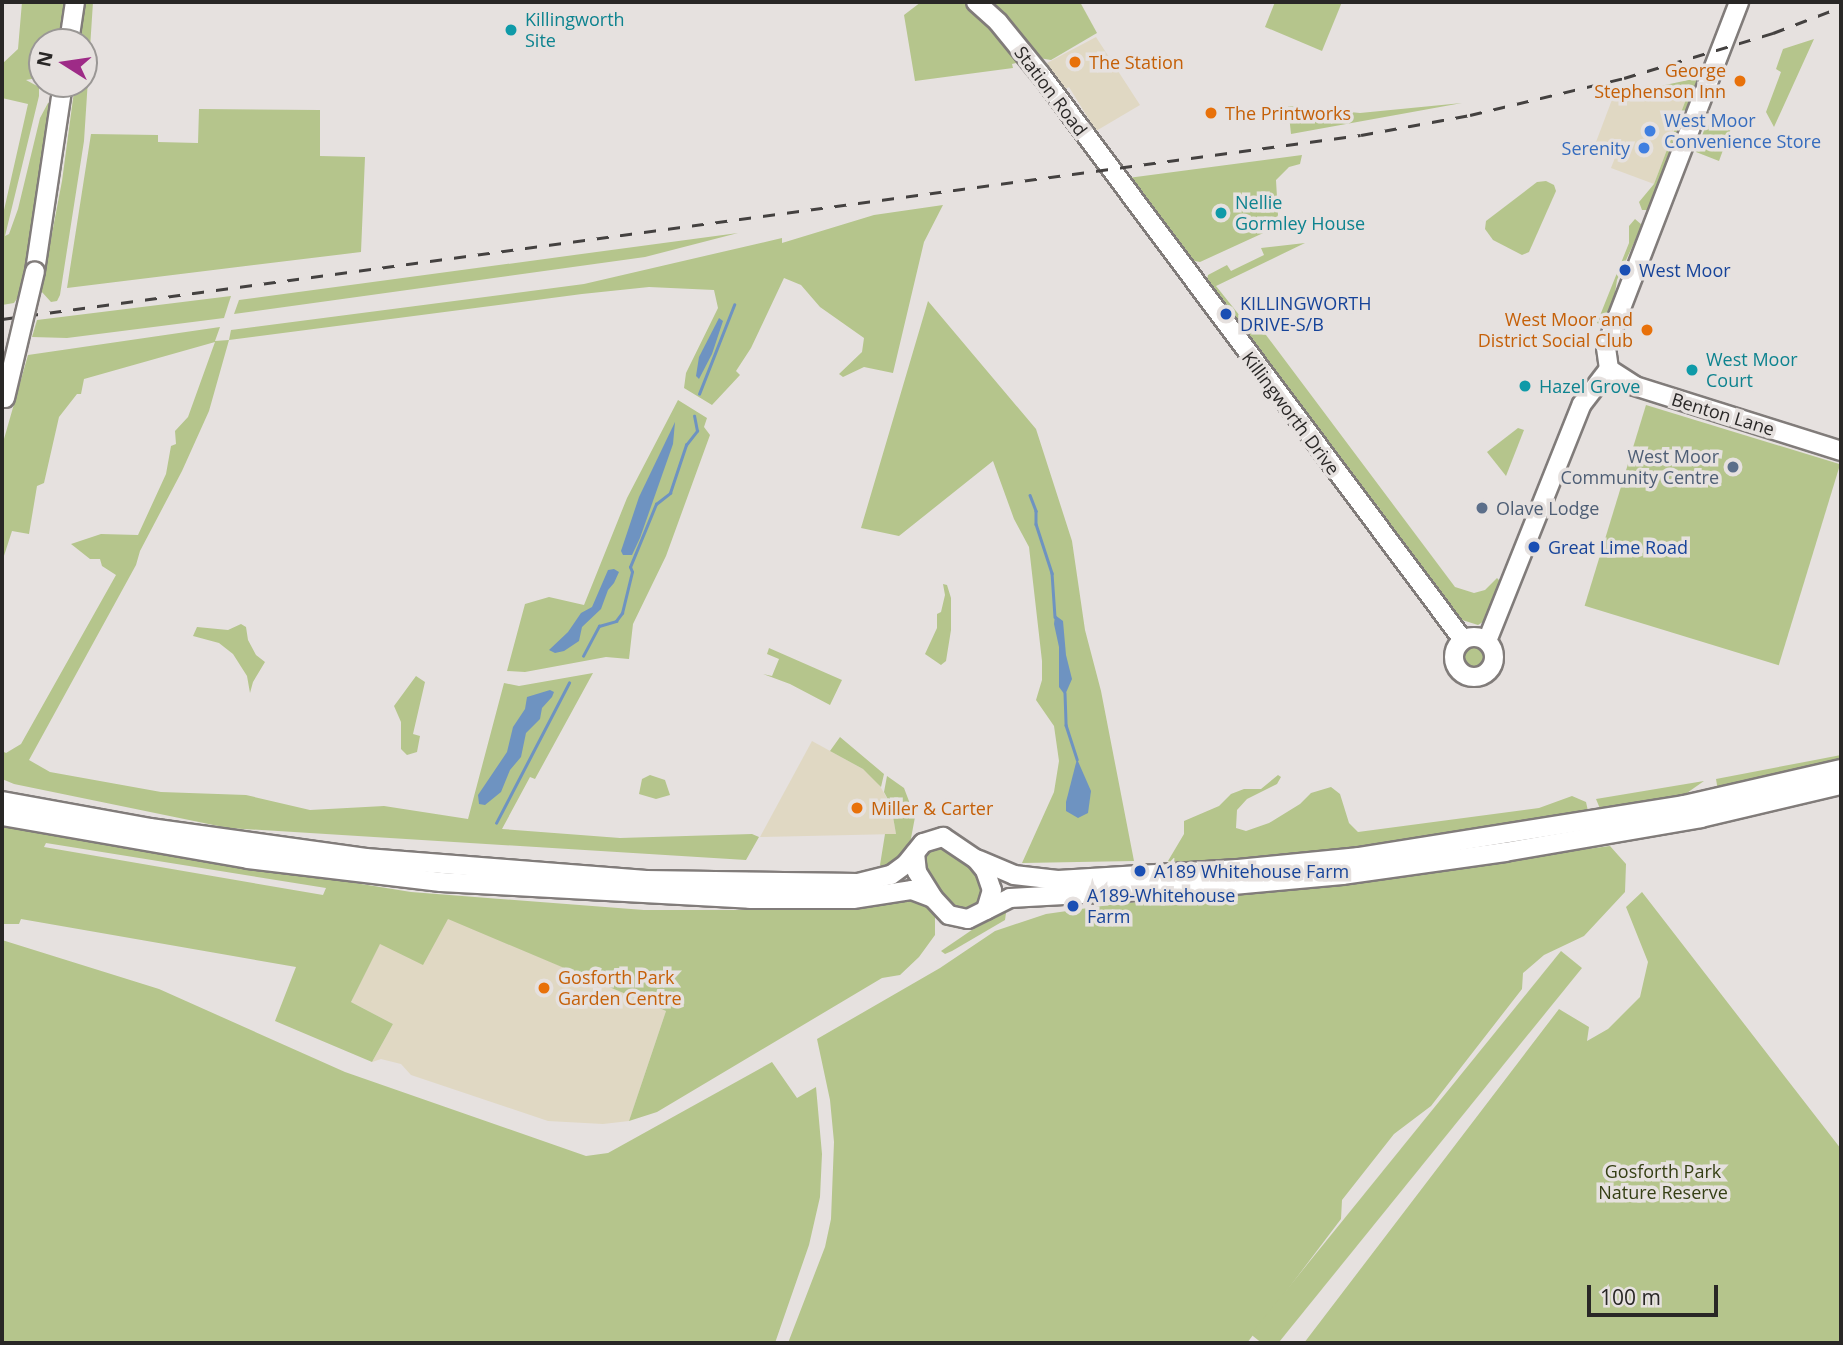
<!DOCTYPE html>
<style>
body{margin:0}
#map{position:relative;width:1843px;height:1345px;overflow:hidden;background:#e6e1df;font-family:"Open Sans",sans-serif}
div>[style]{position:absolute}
.commercial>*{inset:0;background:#e0d8c3}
.green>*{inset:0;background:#b5c58c;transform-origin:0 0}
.round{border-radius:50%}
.water>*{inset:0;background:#6e93c1}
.stream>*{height:2.5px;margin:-1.25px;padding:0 1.25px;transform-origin:1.25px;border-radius:1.25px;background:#6e93c1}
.roads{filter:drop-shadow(2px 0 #817c7a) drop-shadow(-2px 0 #817c7a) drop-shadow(0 2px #817c7a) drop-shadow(0 -2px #817c7a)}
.major>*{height:18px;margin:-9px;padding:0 9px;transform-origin:9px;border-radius:9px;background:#fff}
.major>.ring{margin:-9px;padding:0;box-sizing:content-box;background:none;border:18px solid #fff;border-radius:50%}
.rail>*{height:2.5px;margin-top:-1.25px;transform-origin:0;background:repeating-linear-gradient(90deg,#444140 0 12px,transparent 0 24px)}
.bridges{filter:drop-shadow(2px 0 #817c7a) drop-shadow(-2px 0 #817c7a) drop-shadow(0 2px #817c7a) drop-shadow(0 -2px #817c7a)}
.major-bridge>*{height:18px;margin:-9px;padding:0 9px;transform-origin:9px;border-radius:9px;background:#fff}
.dots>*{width:19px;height:19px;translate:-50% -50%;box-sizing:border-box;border:4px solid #e6e1df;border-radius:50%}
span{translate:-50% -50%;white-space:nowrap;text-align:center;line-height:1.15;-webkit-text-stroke:7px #e6e1df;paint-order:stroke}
.culture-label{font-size:18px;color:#0d838f}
.left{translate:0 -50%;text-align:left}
.food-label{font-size:18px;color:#c56008}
.right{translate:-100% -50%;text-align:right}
.street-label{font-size:18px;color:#292726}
.shop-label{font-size:18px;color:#366cbe}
.transit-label{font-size:18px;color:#164399}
.service-label{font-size:18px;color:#4e5e75}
.park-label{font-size:18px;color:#353f14}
.frame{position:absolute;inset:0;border:4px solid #292726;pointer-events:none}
.north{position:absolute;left:28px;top:28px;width:70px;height:70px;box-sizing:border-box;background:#e6e1df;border:2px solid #9a9795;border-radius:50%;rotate:282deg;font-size:19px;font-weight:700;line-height:28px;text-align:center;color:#292726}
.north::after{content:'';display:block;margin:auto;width:24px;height:32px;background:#9e2b87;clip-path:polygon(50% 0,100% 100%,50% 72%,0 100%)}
.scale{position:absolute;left:1587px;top:1285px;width:131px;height:32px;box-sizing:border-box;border:4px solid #292726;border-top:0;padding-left:9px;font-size:21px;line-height:24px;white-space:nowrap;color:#292726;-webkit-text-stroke:5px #e6e1df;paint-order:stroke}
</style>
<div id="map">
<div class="commercial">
<div style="clip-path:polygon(1096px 37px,1140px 105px,1096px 131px,1069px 87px,1064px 90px,1047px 63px)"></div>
<div style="clip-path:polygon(1665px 85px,1688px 94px,1654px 184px,1611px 168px,1618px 150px,1596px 142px,1613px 97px)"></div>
<div style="clip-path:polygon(812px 741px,863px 769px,877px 781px,891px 805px,896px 834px,760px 837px)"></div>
<div style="clip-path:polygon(448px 918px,666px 1011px,629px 1121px,603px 1124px,548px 1121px,411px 1075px,401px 1064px,381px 1059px,372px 1062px,393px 1024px,351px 1002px,380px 943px)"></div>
</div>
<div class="green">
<div style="clip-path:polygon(22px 2px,64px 2px,59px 42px,42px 42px,42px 77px,26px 80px,39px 87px,39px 96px,5px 236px,9px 234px,18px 209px,40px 118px,48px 103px,52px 102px,53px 125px,20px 294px,14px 303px,2px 305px,2px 219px,28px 104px,2px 98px,2px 64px,18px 49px)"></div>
<div style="clip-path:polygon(82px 2px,93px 2px,84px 141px,60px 295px,57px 301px,51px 302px,41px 291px,62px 181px,75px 84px,84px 84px,84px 42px,79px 42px)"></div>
<div style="clip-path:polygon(921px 2px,966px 2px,1000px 35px,1091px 155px,1089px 157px,1030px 76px,1016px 63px,1012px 64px,1013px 68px,915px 81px,904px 15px)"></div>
<div style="clip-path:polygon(987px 2px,1080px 2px,1097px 33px,1051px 60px,1039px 58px)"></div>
<div style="clip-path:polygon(1275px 2px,1342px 2px,1322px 51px,1265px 27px)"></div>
<div style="clip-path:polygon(1814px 39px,1774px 127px,1766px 112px,1781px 72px,1776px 69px,1783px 49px)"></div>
<div style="clip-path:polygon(1698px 78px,1648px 210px,1642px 210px,1639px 202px,1654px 184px,1688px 94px,1665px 85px)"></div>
<div style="clip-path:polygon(1462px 103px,1291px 134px,1288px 106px,1360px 113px)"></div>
<div style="clip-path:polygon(199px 109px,320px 110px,320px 156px,365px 157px,361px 252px,67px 288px,91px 134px,158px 135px,158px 142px,198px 143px)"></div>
<div style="clip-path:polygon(1733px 123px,1719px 161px,1696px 152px,1706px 125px,1718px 127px)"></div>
<div style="clip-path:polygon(1302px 155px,1300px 164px,1289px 167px,1276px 180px,1278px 215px,1272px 229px,1200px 262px,1189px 260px,1128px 178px)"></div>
<div style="clip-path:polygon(1546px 181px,1554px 185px,1556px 191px,1529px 252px,1522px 255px,1493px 240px,1485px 229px,1486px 221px,1537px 182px)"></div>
<div style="clip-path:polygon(943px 205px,924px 242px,893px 373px,864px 367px,843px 377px,839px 374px,862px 352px,864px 338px,820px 307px,801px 285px,784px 278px,751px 348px,736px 371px,740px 375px,712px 405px,684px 388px,686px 373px,718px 308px,714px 290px,649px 287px,582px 294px,229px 340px,209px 411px,182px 471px,140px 551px,136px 565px,29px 760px,50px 772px,161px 792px,246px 795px,310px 810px,384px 806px,468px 819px,504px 683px,519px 686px,593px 673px,535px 779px,530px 777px,502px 829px,620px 838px,752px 834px,759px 837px,746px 860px,228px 828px,14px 784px,2px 779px,2px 751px,6px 753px,21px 744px,116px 575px,102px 566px,100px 559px,90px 559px,71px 544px,101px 534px,138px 535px,166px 474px,171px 446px,176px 444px,175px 431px,188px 417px,215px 342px,84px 379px,81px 394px,77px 394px,59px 417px,44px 483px,37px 486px,29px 534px,12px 531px,2px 562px,2px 446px,28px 355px,220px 327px,215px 341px,229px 340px,231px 330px,584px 284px,782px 238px,782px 243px,874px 215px)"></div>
<div style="clip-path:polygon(1635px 219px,1642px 225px,1617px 280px,1614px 299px,1604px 326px,1597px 323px,1629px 243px,1629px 226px)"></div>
<div style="clip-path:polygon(738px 233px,645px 257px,234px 314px,239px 300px)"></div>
<div style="clip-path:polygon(1305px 243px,1216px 286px,1244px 321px,1249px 319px,1257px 323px,1455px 587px,1474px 593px,1485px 590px,1497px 578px,1500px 581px,1486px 620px,1478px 625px,1459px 619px,1396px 538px,1378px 506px,1362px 493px,1206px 284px,1208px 275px,1227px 265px,1231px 271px,1264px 255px,1261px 248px)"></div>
<div style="clip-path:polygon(231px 296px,224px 318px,67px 338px,32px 337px,37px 320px)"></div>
<div style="clip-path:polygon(928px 301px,1036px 429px,1072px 541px,1085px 630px,1101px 691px,1134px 861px,1022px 863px,1054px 792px,1059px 761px,1054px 726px,1036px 700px,1042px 680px,1042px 661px,1029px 547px,1014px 519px,993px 461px,899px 536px,861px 528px)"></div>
<div style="clip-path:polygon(678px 400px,707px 418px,704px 427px,710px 435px,666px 556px,633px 624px,629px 659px,606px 657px,525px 672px,507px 671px,525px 604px,549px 597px,584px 605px,627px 498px)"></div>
<div style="left:1646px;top:405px;width:203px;height:210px;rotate:17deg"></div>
<div style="clip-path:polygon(1518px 428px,1524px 430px,1506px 476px,1487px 452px)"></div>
<div style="clip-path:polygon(943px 584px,947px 585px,951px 598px,951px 630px,946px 661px,941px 665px,925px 654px,937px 628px,937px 614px,941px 612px,945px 595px)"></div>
<div style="clip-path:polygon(241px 624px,246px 627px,248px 640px,256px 655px,265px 662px,253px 682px,250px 693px,247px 676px,233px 654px,219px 643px,193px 636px,197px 627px,228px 630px)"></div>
<div class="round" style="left:1461px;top:643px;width:28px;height:28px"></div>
<div style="clip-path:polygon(769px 648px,842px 680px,830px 705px,790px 684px,763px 674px,772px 676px,779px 659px,767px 654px)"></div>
<div style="clip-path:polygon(416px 676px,425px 682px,413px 734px,420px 736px,417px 752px,407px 755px,401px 749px,401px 722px,394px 706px)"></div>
<div style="clip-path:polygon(840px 737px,884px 774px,881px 787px,863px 769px,830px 751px)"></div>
<div style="clip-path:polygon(1841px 755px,1841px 764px,1718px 791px,1716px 779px)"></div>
<div style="clip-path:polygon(650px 775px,665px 780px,670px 795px,656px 799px,639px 794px,642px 779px)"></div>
<div style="clip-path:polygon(1278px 775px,1281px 777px,1277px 784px,1247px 799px,1237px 810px,1236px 828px,1246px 831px,1269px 823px,1300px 804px,1311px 793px,1331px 787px,1340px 794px,1349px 823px,1358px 832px,1539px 808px,1572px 796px,1586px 802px,1588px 811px,1582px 816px,1440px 838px,1225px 861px,1175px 865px,1168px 861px,1184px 834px,1184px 821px,1219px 806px,1231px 794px,1244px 789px,1261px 789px)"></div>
<div style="clip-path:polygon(887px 776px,904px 788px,915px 817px,909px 849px,901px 859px,883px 870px,880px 865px,885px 834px,896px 834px,891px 805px,884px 792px)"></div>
<div style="clip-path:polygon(1704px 781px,1684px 795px,1601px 811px,1596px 799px)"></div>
<div style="clip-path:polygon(evenodd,2px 826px,411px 892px,644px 910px,835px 910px,911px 899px,921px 900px,935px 913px,935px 935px,919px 957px,900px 975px,882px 978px,657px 1112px,629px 1121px,666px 1011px,448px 919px,423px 965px,380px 944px,351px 1002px,393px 1024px,372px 1062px,275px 1021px,296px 967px,21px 919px,19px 924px,2px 924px,2px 826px,46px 843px,326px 888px,323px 895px,44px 847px,46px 843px)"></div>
<div style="clip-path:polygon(935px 846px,949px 850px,978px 873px,988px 890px,975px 911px,954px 910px,921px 869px,925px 852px)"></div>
<div style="clip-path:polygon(1610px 846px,1626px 864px,1625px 892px,1584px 936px,1544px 955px,1523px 973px,1522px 989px,1431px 1106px,1394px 1134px,1342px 1200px,1341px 1219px,1247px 1343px,788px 1343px,825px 1247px,831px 1219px,834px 1142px,830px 1100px,817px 1039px,940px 968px,995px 931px,1046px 914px,1109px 905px,1356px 879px)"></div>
<div style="clip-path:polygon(1642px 892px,1841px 1149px,1841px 1343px,1304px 1343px,1559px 1009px,1589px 1027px,1587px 1041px,1608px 1029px,1640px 997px,1648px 962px,1626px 907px)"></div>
<div style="clip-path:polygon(1007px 906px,1005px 920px,952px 951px,945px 954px,941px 951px)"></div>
<div style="clip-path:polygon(2px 940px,159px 989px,345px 1072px,586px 1156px,608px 1153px,772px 1062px,797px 1098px,816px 1087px,822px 1154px,820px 1197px,809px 1245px,775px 1343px,2px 1343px)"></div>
<div style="left:1561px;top:951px;width:27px;height:493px;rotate:39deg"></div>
</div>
<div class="water">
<div style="clip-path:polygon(719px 318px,723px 321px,712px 354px,699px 379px,696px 376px,699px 357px)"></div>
<div style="clip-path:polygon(675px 422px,673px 444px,640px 538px,632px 555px,623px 555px,621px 551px,639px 497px)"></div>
<div style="clip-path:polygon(614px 569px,619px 572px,614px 583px,608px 590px,601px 609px,582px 627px,579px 641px,564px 651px,555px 653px,549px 650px,568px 632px,581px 613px,592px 607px,608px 570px)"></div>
<div style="clip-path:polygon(1055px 615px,1063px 621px,1066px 655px,1072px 679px,1065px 695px,1059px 687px,1059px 647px,1054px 624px)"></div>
<div style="clip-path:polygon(550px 690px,554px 692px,552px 697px,542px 708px,540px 719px,526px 733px,521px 757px,510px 770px,501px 792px,485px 805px,479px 804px,478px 795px,507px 752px,513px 727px,525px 709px,527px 697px)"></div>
<div style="clip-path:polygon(1077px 759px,1091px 791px,1088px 813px,1078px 818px,1066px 811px,1066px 802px)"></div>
</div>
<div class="stream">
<div style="left:699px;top:394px;width:96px;rotate:-68.5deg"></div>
<div style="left:1030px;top:495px;width:17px;rotate:69deg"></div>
<div style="left:1036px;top:511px;width:13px;rotate:90deg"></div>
<div style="left:1036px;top:524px;width:52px;rotate:71.9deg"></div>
<div style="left:1052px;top:573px;width:44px;rotate:86.1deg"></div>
<div style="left:583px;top:656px;width:34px;rotate:-62deg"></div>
<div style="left:599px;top:626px;width:18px;rotate:-16deg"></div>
<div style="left:616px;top:621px;width:10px;rotate:-53deg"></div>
<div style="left:622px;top:613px;width:42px;rotate:-76.3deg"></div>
<div style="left:632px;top:572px;width:5px;rotate:-112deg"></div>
<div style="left:630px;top:567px;width:68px;rotate:-67.6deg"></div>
<div style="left:656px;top:504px;width:18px;rotate:-38deg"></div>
<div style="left:670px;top:493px;width:51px;rotate:-71.6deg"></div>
<div style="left:686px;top:445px;width:18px;rotate:-52deg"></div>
<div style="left:697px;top:431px;width:15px;rotate:-101deg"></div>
<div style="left:1065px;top:693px;width:32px;rotate:88deg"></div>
<div style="left:1066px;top:725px;width:36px;rotate:72deg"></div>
<div style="left:496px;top:823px;width:158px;rotate:-62.5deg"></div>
</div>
<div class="roads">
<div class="major">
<div style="left:976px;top:2px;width:30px;rotate:42deg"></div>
<div style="left:998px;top:22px;width:68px;rotate:50.9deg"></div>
<div style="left:1041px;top:75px;width:705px;rotate:53.24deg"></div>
<div style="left:69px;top:42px;width:40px;rotate:-81.5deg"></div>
<div style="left:35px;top:271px;width:189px;rotate:-81.5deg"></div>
<div style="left:1609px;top:369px;width:22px;rotate:-98deg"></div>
<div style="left:1606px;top:347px;width:370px;rotate:-68.9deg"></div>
<div style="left:1609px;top:369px;width:31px;rotate:33deg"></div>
<div style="left:1635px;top:386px;width:216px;rotate:17.5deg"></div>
<div class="ring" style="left:1454px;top:637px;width:22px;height:22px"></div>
<div style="left:1487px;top:641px;width:255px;rotate:-68.2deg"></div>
<div style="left:1582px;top:404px;width:44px;rotate:-52.4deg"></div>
<div style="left:2px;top:801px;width:150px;rotate:10.3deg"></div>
<div style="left:150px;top:828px;width:218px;rotate:7.9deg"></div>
<div style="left:366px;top:858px;width:281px;rotate:4.5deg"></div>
<div style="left:646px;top:880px;width:212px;rotate:0.8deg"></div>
<div style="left:858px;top:883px;width:34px;rotate:-14deg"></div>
<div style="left:891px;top:875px;width:19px;rotate:-36deg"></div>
<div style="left:906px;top:864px;width:27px;rotate:-51deg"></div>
<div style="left:923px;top:843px;width:21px;rotate:-17deg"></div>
<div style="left:943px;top:837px;width:40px;rotate:34deg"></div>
<div style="left:976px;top:859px;width:14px;rotate:51deg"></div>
<div style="left:985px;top:870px;width:21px;rotate:71deg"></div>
<div style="left:992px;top:890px;width:21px;rotate:107deg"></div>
<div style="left:2px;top:816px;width:250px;rotate:9.9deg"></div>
<div style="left:248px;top:859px;width:194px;rotate:6.8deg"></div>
<div style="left:441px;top:882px;width:309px;rotate:3.1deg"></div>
<div style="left:750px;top:899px;width:103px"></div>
<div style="left:853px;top:899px;width:60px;rotate:-8.7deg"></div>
<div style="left:912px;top:890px;width:22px;rotate:21deg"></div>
<div style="left:915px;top:853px;width:19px;rotate:84deg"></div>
<div style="left:917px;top:872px;width:31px;rotate:58deg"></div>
<div style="left:933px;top:898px;width:23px;rotate:47deg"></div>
<div style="left:949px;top:915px;width:19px;rotate:12deg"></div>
<div style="left:968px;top:919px;width:47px;rotate:-26.6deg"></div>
<div style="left:1010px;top:898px;width:212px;rotate:-3.2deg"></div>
<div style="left:1222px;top:886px;width:121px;rotate:-5.2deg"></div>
<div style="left:1342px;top:875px;width:165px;rotate:-8deg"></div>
<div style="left:1505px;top:852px;width:199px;rotate:-9.8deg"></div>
<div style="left:1701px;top:818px;width:144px;rotate:-13.3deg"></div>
<div style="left:979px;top:860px;width:38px;rotate:23deg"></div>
<div style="left:1014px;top:875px;width:44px;rotate:6.5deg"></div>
<div style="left:1058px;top:880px;width:180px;rotate:-3.5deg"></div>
<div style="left:1238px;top:869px;width:122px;rotate:-5.7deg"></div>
<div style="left:1359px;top:857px;width:329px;rotate:-9.1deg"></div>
<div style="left:1684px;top:805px;width:161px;rotate:-12.9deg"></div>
</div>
</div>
<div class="rail">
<div style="left:2px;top:319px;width:1371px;rotate:-7.71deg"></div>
<div style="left:1361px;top:135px;width:111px;rotate:-10.4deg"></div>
<div style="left:1470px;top:115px;width:158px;rotate:-13.5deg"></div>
<div style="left:1624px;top:78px;width:156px;rotate:-16.8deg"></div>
<div style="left:1773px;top:33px;width:73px;rotate:-20.9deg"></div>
</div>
<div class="bridges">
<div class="major-bridge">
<div style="left:5px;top:398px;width:130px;rotate:-76.7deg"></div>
</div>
</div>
<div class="dots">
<div style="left:511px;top:30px;background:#0f9aa8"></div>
<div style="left:1075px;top:62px;background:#e8710a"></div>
<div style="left:1740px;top:81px;background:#e8710a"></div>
<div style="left:1211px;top:113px;background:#e8710a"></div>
<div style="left:1650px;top:131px;background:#3f7fe0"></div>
<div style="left:1644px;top:148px;background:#3f7fe0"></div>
<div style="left:1221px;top:213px;background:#0f9aa8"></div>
<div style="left:1625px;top:270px;background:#1a4fb4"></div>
<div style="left:1226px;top:314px;background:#1a4fb4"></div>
<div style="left:1647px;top:330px;background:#e8710a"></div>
<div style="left:1692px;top:370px;background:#0f9aa8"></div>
<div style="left:1525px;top:386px;background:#0f9aa8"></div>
<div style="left:1733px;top:467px;background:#5c6f8a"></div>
<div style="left:1482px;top:508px;background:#5c6f8a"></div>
<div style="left:1534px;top:547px;background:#1a4fb4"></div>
<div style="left:857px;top:808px;background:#e8710a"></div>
<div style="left:1140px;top:871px;background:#1a4fb4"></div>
<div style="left:1073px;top:906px;background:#1a4fb4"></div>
<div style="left:544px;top:988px;background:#e8710a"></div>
</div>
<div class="culture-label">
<span class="left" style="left:525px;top:30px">Killingworth<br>Site</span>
<span class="left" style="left:1235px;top:213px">Nellie<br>Gormley House</span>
<span class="left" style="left:1706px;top:370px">West Moor<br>Court</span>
<span class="left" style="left:1539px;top:386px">Hazel Grove</span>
</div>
<div class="food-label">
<span class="left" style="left:1089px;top:62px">The Station</span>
<span class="right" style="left:1726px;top:81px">George<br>Stephenson Inn</span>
<span class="left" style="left:1225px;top:113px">The Printworks</span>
<span class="right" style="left:1633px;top:330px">West Moor and<br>District Social Club</span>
<span class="left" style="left:871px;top:808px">Miller &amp; Carter</span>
<span class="left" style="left:558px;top:988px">Gosforth Park<br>Garden Centre</span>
</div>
<div class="street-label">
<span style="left:1051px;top:91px;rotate:53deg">Station Road</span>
<span style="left:1291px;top:413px;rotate:53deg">Killingworth Drive</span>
<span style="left:1723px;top:414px;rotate:17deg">Benton Lane</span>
</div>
<div class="shop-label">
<span class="left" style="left:1664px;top:131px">West Moor<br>Convenience Store</span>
<span class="right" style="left:1630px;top:148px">Serenity</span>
</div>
<div class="transit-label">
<span class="left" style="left:1639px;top:270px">West Moor</span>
<span class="left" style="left:1240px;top:314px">KILLINGWORTH<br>DRIVE-S/B</span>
<span class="left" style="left:1548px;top:547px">Great Lime Road</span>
<span class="left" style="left:1154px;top:871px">A189 Whitehouse Farm</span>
<span class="left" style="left:1087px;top:906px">A189-Whitehouse<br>Farm</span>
</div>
<div class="service-label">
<span class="right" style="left:1719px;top:467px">West Moor<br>Community Centre</span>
<span class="left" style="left:1496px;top:508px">Olave Lodge</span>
</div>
<div class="park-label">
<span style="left:1663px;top:1182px">Gosforth Park<br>Nature Reserve</span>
</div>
<div class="frame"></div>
<div class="north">N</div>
<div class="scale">100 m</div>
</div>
